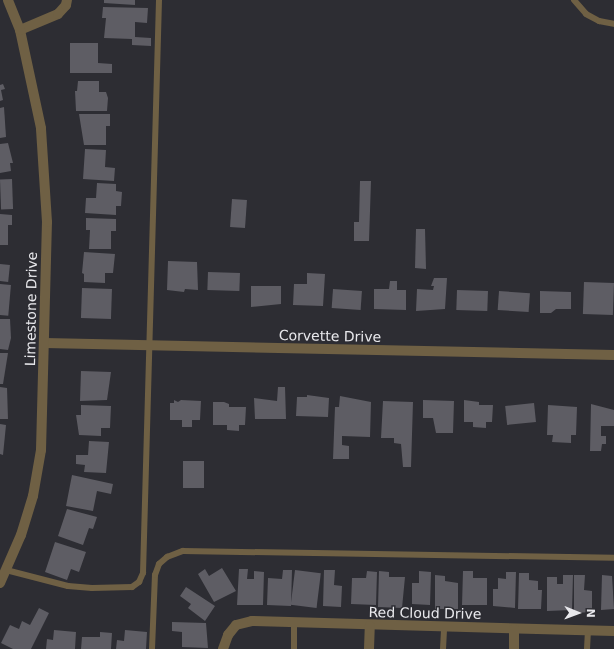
<!DOCTYPE html>
<style>
body{margin:0}
#map{position:relative;width:614px;height:649px;overflow:hidden;background:#2d2d33;font-family:"DejaVu Sans",sans-serif}
div>[style]{position:absolute}
.building>*{inset:0;background:#5e5d64;transform-origin:0 0}
.lane>*{height:6px;margin:-3px;padding:0 3px;transform-origin:3px;border-radius:3px;background:#6f6044}
.street>*{height:10px;margin:-5px;padding:0 5px;transform-origin:5px;border-radius:5px;background:#6f6044}
span{translate:-50% -50%;white-space:nowrap;text-align:center;line-height:1.15;-webkit-text-stroke:3px #2d2d33;paint-order:stroke}
.street-label{font-size:14px;color:#e8e8ec}
.north{position:absolute;left:558px;top:593px;width:40px;height:40px;-webkit-text-stroke:3px #2d2d33;paint-order:stroke;rotate:91deg;font-size:11px;font-weight:700;line-height:16px;text-align:center;color:#e8e8ec}
.north::after{content:'';display:block;margin:auto;width:14px;height:18px;background:#e8e8ec;clip-path:polygon(50% 0,100% 100%,50% 72%,0 100%)}
</style>
<div id="map">
<div class="building">
<div style="clip-path:polygon(104px 0,135px 0,135px 5px,104px 3px)"></div>
<div style="clip-path:polygon(103px 7px,148px 8px,147px 23px,135px 22px,135px 37px,151px 38px,151px 46px,132px 45px,132px 39px,104px 38px,106px 18px,102px 18px)"></div>
<div style="clip-path:polygon(70px 43px,98px 43px,98px 63px,112px 64px,112px 73px,70px 73px)"></div>
<div style="clip-path:polygon(78px 81px,99px 81px,99px 92px,106px 92px,108px 98px,107px 111px,76px 111px,75px 91px,77px 91px)"></div>
<div style="clip-path:polygon(3px 84px,5px 89px,1px 90px,3px 100px,0 101px,0 85px)"></div>
<div style="clip-path:polygon(4px 107px,6px 137px,0 138px,0 108px)"></div>
<div style="clip-path:polygon(79px 114px,110px 114px,110px 126px,106px 126px,106px 145px,84px 145px)"></div>
<div style="clip-path:polygon(8px 143px,13px 163px,10px 163px,11px 171px,0 173px,0 144px)"></div>
<div style="clip-path:polygon(85px 149px,106px 150px,105px 167px,115px 168px,114px 181px,83px 179px)"></div>
<div style="left:12px;top:179px;width:30px;height:12px;rotate:88deg"></div>
<div style="clip-path:polygon(360px 181px,371px 181px,369px 241px,354px 241px,354px 222px,359px 222px)"></div>
<div style="clip-path:polygon(97px 183px,116px 184px,116px 191px,122px 192px,121px 206px,116px 206px,116px 215px,85px 213px,86px 198px,96px 198px)"></div>
<div style="left:232px;top:199px;width:15px;height:28px;rotate:4deg"></div>
<div style="clip-path:polygon(0 214px,12px 215px,12px 225px,8px 225px,8px 245px,0 245px)"></div>
<div style="clip-path:polygon(86px 218px,116px 219px,116px 231px,111px 231px,111px 249px,89px 249px,90px 230px,86px 230px)"></div>
<div style="clip-path:polygon(416px 229px,425px 229px,426px 269px,415px 268px)"></div>
<div style="clip-path:polygon(84px 252px,115px 254px,113px 273px,105px 273px,105px 283px,84px 282px,84px 274px,82px 273px)"></div>
<div style="clip-path:polygon(168px 261px,197px 262px,198px 290px,185px 289px,184px 292px,167px 290px)"></div>
<div style="left:0;top:264px;width:10px;height:17px;rotate:6deg"></div>
<div style="left:208px;top:272px;width:32px;height:18px;rotate:2deg"></div>
<div style="clip-path:polygon(307px 273px,325px 274px,323px 306px,293px 305px,294px 284px,307px 284px)"></div>
<div style="clip-path:polygon(434px 278px,447px 278px,445px 309px,416px 311px,417px 289px,433px 290px,434px 286px,431px 286px)"></div>
<div style="clip-path:polygon(390px 281px,397px 281px,397px 290px,406px 290px,406px 310px,374px 309px,374px 289px,389px 289px)"></div>
<div style="left:584px;top:282px;width:30px;height:32px;rotate:2deg"></div>
<div style="left:0;top:284px;width:11px;height:31px;rotate:5deg"></div>
<div style="clip-path:polygon(251px 286px,281px 286px,281px 304px,251px 307px)"></div>
<div style="left:82px;top:288px;width:30px;height:30px;rotate:2deg"></div>
<div style="left:333px;top:289px;width:29px;height:19px;rotate:4deg"></div>
<div style="left:457px;top:290px;width:31px;height:20px;rotate:2deg"></div>
<div style="left:499px;top:291px;width:31px;height:19px;rotate:4deg"></div>
<div style="clip-path:polygon(540px 291px,571px 292px,571px 309px,556px 309px,551px 313px,540px 313px)"></div>
<div style="clip-path:polygon(0 319px,10px 319px,11px 338px,8px 350px,0 349px)"></div>
<div style="clip-path:polygon(0 353px,8px 353px,3px 384px,0 384px)"></div>
<div style="clip-path:polygon(81px 371px,111px 372px,107px 400px,80px 401px)"></div>
<div style="clip-path:polygon(0 387px,7px 388px,8px 419px,0 419px)"></div>
<div style="clip-path:polygon(278px 387px,285px 387px,286px 419px,255px 419px,254px 398px,277px 401px)"></div>
<div style="clip-path:polygon(307px 395px,329px 398px,328px 417px,296px 416px,297px 397px,307px 397px)"></div>
<div style="clip-path:polygon(340px 396px,371px 402px,370px 437px,342px 436px,342px 445px,349px 446px,349px 459px,333px 459px,335px 407px,339px 407px)"></div>
<div style="clip-path:polygon(174px 400px,178px 402px,181px 400px,201px 401px,200px 420px,192px 420px,192px 427px,182px 427px,182px 420px,170px 420px,170px 403px,174px 403px)"></div>
<div style="clip-path:polygon(423px 400px,454px 401px,453px 433px,436px 433px,433px 418px,423px 418px)"></div>
<div style="clip-path:polygon(464px 400px,479px 402px,479px 405px,493px 405px,492px 422px,486px 422px,486px 428px,473px 427px,473px 422px,464px 422px)"></div>
<div style="clip-path:polygon(383px 401px,413px 402px,411px 467px,403px 467px,401px 444px,394px 443px,394px 438px,381px 438px)"></div>
<div style="clip-path:polygon(213px 402px,224px 402px,229px 404px,229px 407px,246px 407px,245px 425px,239px 425px,239px 431px,227px 430px,227px 425px,213px 425px)"></div>
<div style="left:534px;top:403px;width:19px;height:29px;rotate:84deg"></div>
<div style="clip-path:polygon(591px 404px,614px 410px,614px 426px,601px 426px,601px 436px,606px 436px,606px 444px,602px 444px,601px 451px,590px 451px)"></div>
<div style="clip-path:polygon(81px 405px,111px 406px,110px 428px,101px 428px,101px 436px,79px 435px,76px 415px,81px 415px)"></div>
<div style="clip-path:polygon(548px 405px,577px 407px,576px 435px,571px 435px,571px 443px,552px 442px,553px 435px,547px 435px)"></div>
<div style="clip-path:polygon(0 424px,6px 425px,3px 455px,0 454px)"></div>
<div style="clip-path:polygon(89px 441px,109px 442px,106px 473px,84px 472px,85px 465px,76px 464px,76px 455px,88px 455px)"></div>
<div style="left:183px;top:461px;width:21px;height:27px"></div>
<div style="clip-path:polygon(72px 475px,113px 484px,111px 494px,97px 491px,93px 511px,66px 506px)"></div>
<div style="clip-path:polygon(67px 509px,97px 517px,93px 529px,89px 528px,83px 545px,58px 536px)"></div>
<div style="clip-path:polygon(55px 542px,86px 552px,79px 572px,71px 569px,67px 580px,45px 572px)"></div>
<div style="clip-path:polygon(222px 568px,236px 591px,214px 602px,198px 574px,205px 569px,209px 576px)"></div>
<div style="clip-path:polygon(239px 569px,248px 569px,247px 579px,254px 579px,254px 571px,264px 572px,263px 605px,237px 605px)"></div>
<div style="clip-path:polygon(283px 570px,292px 570px,291px 606px,267px 605px,268px 578px,282px 579px)"></div>
<div style="left:295px;top:570px;width:26px;height:35px;rotate:7deg"></div>
<div style="clip-path:polygon(324px 570px,335px 570px,334px 585px,342px 586px,341px 607px,323px 606px)"></div>
<div style="clip-path:polygon(367px 571px,377px 572px,376px 605px,351px 604px,352px 578px,366px 578px)"></div>
<div style="clip-path:polygon(379px 571px,389px 572px,389px 577px,405px 577px,402px 608px,378px 607px)"></div>
<div style="clip-path:polygon(419px 571px,431px 572px,430px 605px,412px 604px,412px 583px,419px 583px)"></div>
<div style="clip-path:polygon(463px 571px,473px 571px,473px 578px,487px 578px,487px 605px,462px 605px)"></div>
<div style="clip-path:polygon(506px 572px,516px 572px,515px 608px,493px 606px,493px 589px,498px 589px,498px 578px,506px 579px)"></div>
<div style="clip-path:polygon(519px 573px,529px 573px,529px 580px,538px 581px,538px 590px,542px 590px,541px 609px,518px 609px)"></div>
<div style="clip-path:polygon(435px 575px,445px 576px,445px 581px,458px 583px,458px 609px,435px 609px)"></div>
<div style="clip-path:polygon(563px 575px,573px 575px,572px 610px,547px 611px,547px 577px,557px 577px,557px 584px,563px 584px)"></div>
<div style="clip-path:polygon(574px 575px,585px 575px,584px 590px,592px 591px,592px 612px,574px 613px)"></div>
<div style="clip-path:polygon(602px 575px,612px 576px,614px 609px,601px 610px)"></div>
<div style="clip-path:polygon(186px 587px,215px 606px,205px 621px,188px 608px,191px 604px,180px 596px)"></div>
<div style="clip-path:polygon(39px 608px,49px 613px,31px 649px,13px 649px,1px 643px,10px 625px,19px 629px,22px 621px,30px 625px)"></div>
<div style="clip-path:polygon(172px 622px,206px 623px,208px 648px,182px 647px,182px 632px,172px 631px)"></div>
<div style="clip-path:polygon(54px 630px,76px 632px,75px 649px,46px 649px,47px 639px,53px 640px)"></div>
<div style="clip-path:polygon(125px 630px,147px 632px,146px 649px,116px 649px,117px 640px,124px 641px)"></div>
<div style="clip-path:polygon(100px 632px,112px 633px,111px 649px,81px 649px,82px 637px,100px 637px)"></div>
</div>
<div class="lane">
<div style="left:574px;top:0;width:18px;rotate:49deg"></div>
<div style="left:586px;top:14px;width:15px;rotate:28deg"></div>
<div style="left:599px;top:21px;width:15px;rotate:11deg"></div>
<div style="left:6px;top:570px;width:64px;rotate:14.5deg"></div>
<div style="left:68px;top:586px;width:24px;rotate:5deg"></div>
<div style="left:92px;top:588px;width:40px;rotate:-1.4deg"></div>
<div style="left:132px;top:587px;width:9px;rotate:-36deg"></div>
<div style="left:139px;top:582px;width:10px;rotate:-66deg"></div>
<div style="left:143px;top:573px;width:573px;rotate:-88.4deg"></div>
<div style="left:152px;top:649px;width:74px;rotate:-87.7deg"></div>
<div style="left:155px;top:575px;width:12px;rotate:-70deg"></div>
<div style="left:159px;top:564px;width:11px;rotate:-41deg"></div>
<div style="left:167px;top:557px;width:17px;rotate:-21deg"></div>
<div style="left:183px;top:551px;width:431px;rotate:0.9deg"></div>
<div style="left:294px;top:649px;width:26px;rotate:-90deg"></div>
<div style="left:443px;top:649px;width:22px;rotate:-87deg"></div>
<div style="left:587px;top:649px;width:19px;rotate:-87deg"></div>
</div>
<div class="street">
<div style="left:20px;top:30px;width:41px;rotate:-22.8deg"></div>
<div style="left:58px;top:14px;width:12px;rotate:-48deg"></div>
<div style="left:66px;top:5px;width:5px;rotate:-79deg"></div>
<div style="left:45px;top:343px;width:569px;rotate:1.21deg"></div>
<div style="left:0;top:583px;width:52px;rotate:-66.4deg"></div>
<div style="left:21px;top:535px;width:41px;rotate:-72.9deg"></div>
<div style="left:33px;top:496px;width:47px;rotate:-80.1deg"></div>
<div style="left:41px;top:450px;width:228px;rotate:-88.5deg"></div>
<div style="left:47px;top:222px;width:94px;rotate:-93.7deg"></div>
<div style="left:41px;top:128px;width:100px;rotate:-102.1deg"></div>
<div style="left:20px;top:30px;width:32px;rotate:-112deg"></div>
<div style="left:223px;top:649px;width:15px;rotate:-70deg"></div>
<div style="left:228px;top:635px;width:13px;rotate:-51deg"></div>
<div style="left:236px;top:625px;width:16px;rotate:-14deg"></div>
<div style="left:252px;top:621px;width:362px;rotate:1.6deg"></div>
<div style="left:369px;top:649px;width:23px;rotate:-88deg"></div>
<div style="left:514px;top:649px;width:20px;rotate:-90deg"></div>
</div>
<div class="street-label">
<span style="left:31px;top:309px;rotate:-89deg">Limestone Drive</span>
<span style="left:330px;top:336px;rotate:1deg">Corvette Drive</span>
<span style="left:425px;top:613px;rotate:1deg">Red Cloud Drive</span>
</div>
<div class="north">N</div>
</div>
